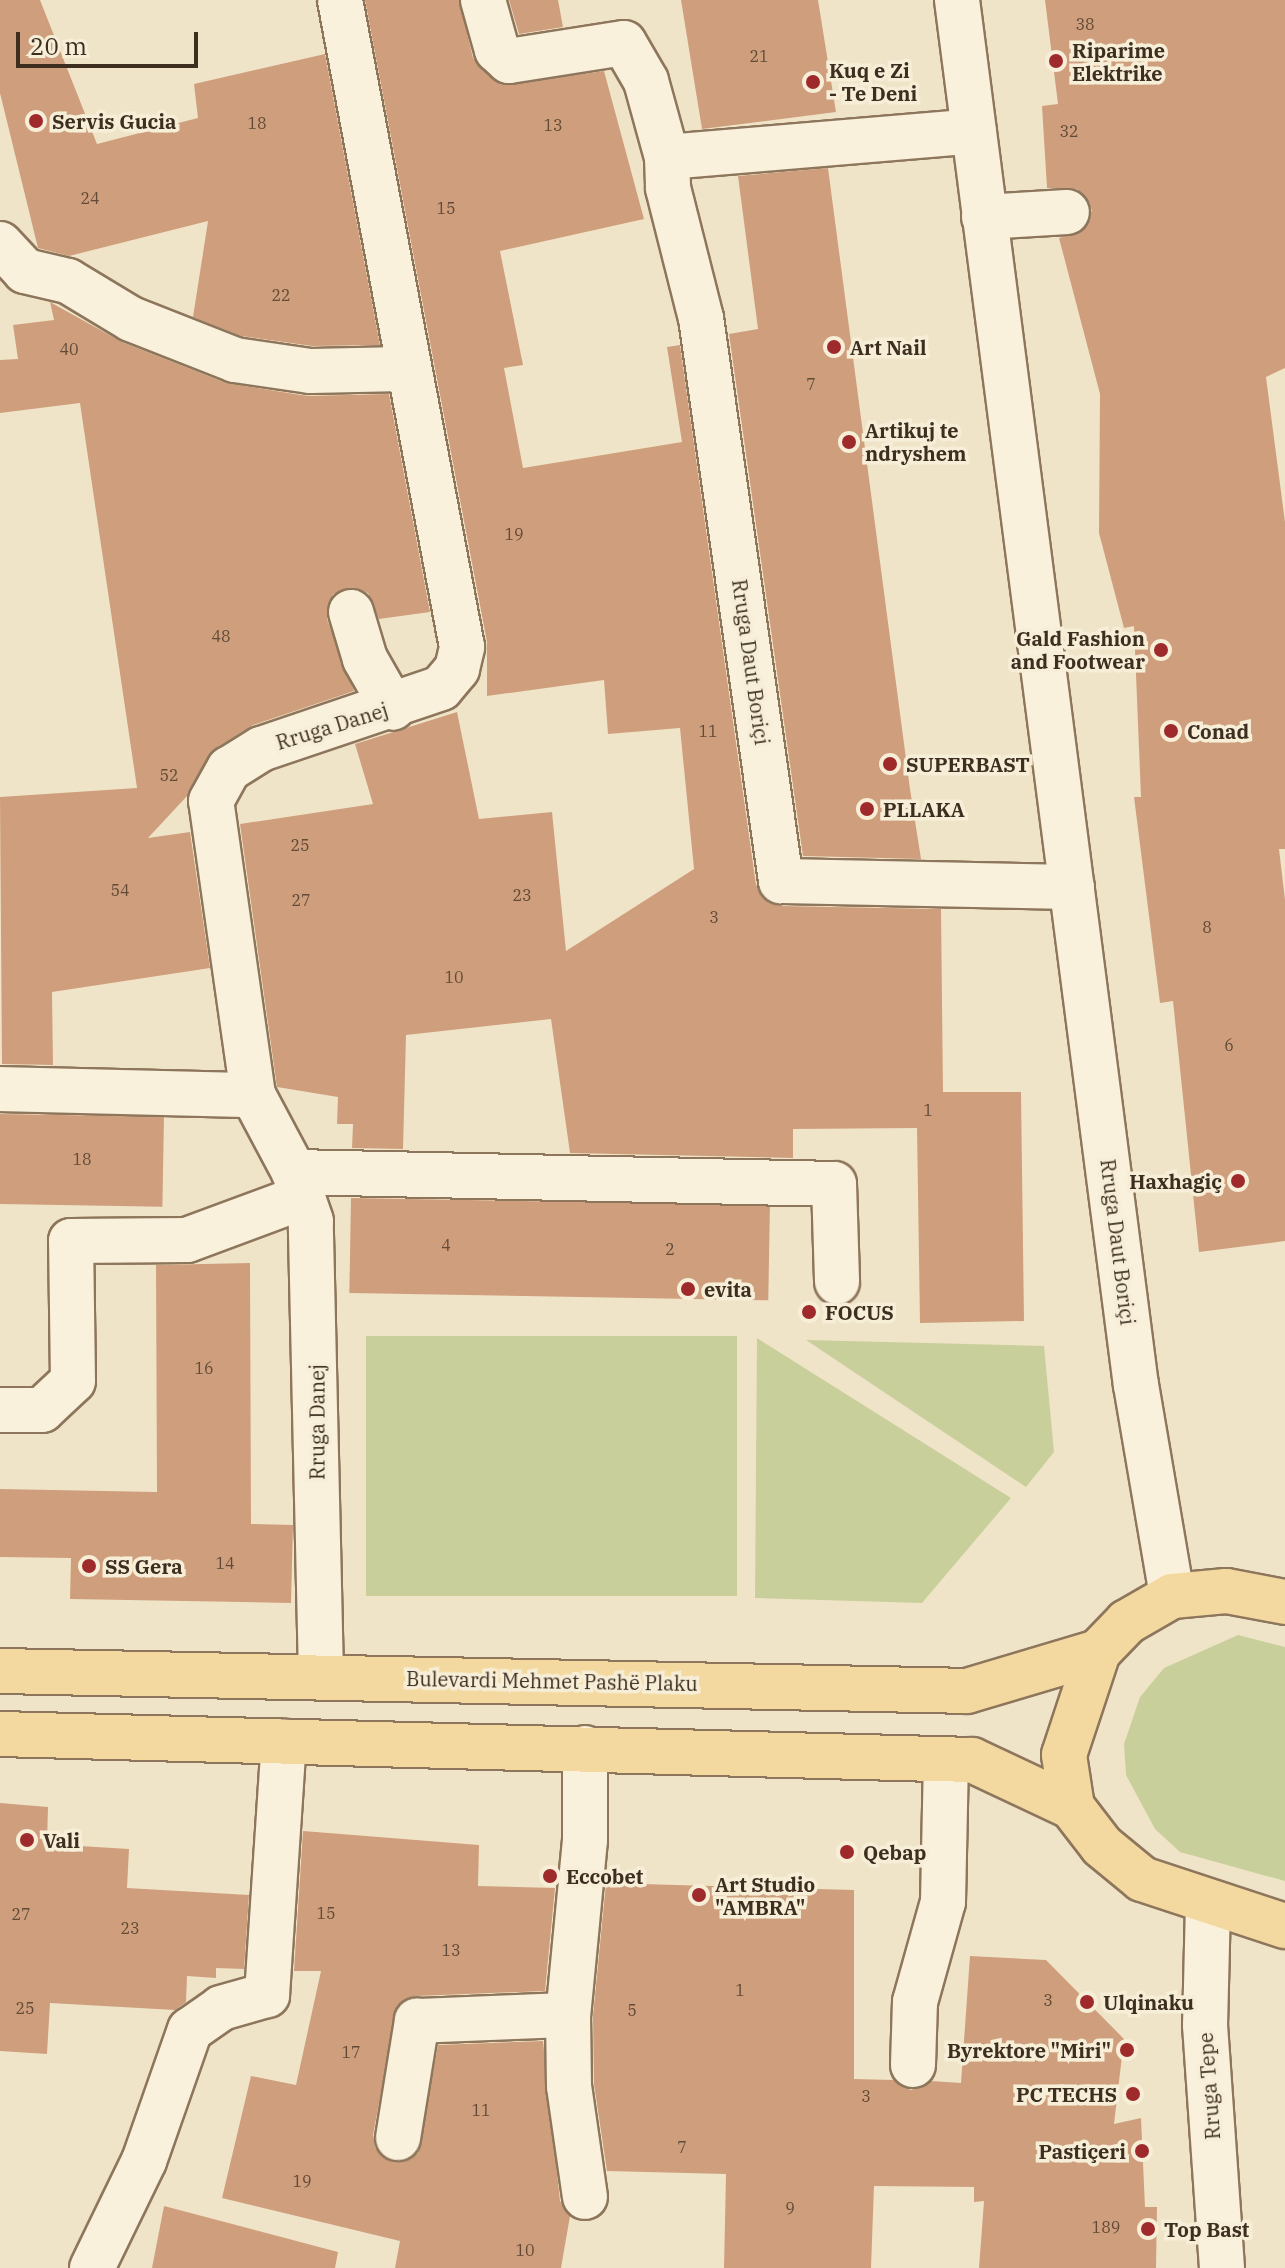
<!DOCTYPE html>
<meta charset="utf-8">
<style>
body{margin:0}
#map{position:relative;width:1285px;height:2268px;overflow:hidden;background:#f0e4c8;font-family:"IBM Plex Serif",serif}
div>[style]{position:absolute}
.green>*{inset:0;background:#c9cf9b;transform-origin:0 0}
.building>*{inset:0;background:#cf9f7d;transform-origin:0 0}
.roads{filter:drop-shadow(2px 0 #8d765c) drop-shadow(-2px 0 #8d765c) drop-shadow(0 2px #8d765c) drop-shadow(0 -2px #8d765c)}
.minor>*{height:44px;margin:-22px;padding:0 22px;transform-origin:22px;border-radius:22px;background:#faf1dc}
.major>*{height:44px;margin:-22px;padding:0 22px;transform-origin:22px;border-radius:22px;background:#f3d9a0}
.dots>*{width:22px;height:22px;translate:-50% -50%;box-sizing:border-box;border:4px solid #f7eed8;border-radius:50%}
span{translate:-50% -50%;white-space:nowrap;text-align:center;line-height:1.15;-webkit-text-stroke:7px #f7eed8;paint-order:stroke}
.number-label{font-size:16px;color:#624a37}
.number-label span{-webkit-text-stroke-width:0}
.poi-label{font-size:20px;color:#3d2e20;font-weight:700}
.left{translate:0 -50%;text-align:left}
.right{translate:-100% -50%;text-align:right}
.street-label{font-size:20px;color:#3d2e20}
.scale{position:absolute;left:16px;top:32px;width:182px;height:36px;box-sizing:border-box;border:4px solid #3d2e20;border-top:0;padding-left:10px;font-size:24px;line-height:28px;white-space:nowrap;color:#3d2e20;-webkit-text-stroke:6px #f7eed8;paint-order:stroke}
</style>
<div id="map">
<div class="green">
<div style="left:366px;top:1336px;width:371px;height:260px"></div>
<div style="clip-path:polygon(757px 1338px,1011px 1498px,922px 1603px,755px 1598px)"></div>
<div style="clip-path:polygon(806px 1340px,1044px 1346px,1054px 1452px,1026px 1487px)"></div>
<div style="clip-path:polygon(1238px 1635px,1285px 1647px,1285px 1881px,1180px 1852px,1155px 1829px,1126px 1775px,1124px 1744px,1140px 1697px,1164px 1668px)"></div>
</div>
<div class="building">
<div style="clip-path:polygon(0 0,40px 0,97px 144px,198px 118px,194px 84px,325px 54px,380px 345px,312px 346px,241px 336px,193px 317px,208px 221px,69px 256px,38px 248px,0 93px)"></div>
<div style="clip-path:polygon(365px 0,459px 0,473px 58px,502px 85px,604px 71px,644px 219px,500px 251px,523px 365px,504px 368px,523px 468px,682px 442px,667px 347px,680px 345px,756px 885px,769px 903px,780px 906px,941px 909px,943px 1092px,1021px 1092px,1024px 1321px,920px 1323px,917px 1128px,793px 1129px,793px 1158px,570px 1153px,551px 1019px,406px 1035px,403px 1149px,352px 1148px,353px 1124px,337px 1124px,338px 1097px,277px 1087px,240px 824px,373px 804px,355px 744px,457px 712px,479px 819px,552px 812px,566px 951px,694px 869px,680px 728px,608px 734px,604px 680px,487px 696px,487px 642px)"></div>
<div style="clip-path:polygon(509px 0,558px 0,563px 27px,519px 34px)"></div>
<div style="clip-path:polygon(681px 0,818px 0,836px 112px,702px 129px)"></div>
<div style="clip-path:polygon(1045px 0,1285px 0,1285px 368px,1266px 377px,1285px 522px,1285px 849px,1279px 849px,1285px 900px,1285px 1241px,1199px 1252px,1173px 1001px,1160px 1003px,1134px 797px,1141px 797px,1134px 626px,1124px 628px,1099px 533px,1100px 394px,1059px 238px,1081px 232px,1092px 210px,1077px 189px,1047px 188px,1042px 106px,1058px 104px)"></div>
<div style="clip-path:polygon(828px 168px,910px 789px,921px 859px,803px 856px,729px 334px,758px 329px,738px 176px)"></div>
<div style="clip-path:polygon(50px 302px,122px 342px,226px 383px,307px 396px,389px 394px,430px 612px,379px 619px,368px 593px,356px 588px,333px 594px,327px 619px,354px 691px,253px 725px,216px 748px,188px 795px,148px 838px,190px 832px,210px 968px,52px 992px,53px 1065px,2px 1064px,0 797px,137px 788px,80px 403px,0 413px,0 360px,18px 359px,13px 325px,54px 320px)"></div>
<div style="left:0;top:1114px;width:164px;height:90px;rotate:1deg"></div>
<div style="left:351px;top:1198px;width:419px;height:95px;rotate:1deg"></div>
<div style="clip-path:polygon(250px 1263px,251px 1524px,293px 1525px,291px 1603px,70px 1599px,71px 1558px,0 1557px,0 1489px,157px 1492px,156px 1265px)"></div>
<div style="clip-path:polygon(0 1803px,48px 1807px,47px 1844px,129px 1849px,127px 1888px,249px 1895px,244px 1969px,216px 1968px,216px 1978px,187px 1976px,186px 2002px,175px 2010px,50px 2003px,47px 2054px,0 2051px)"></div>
<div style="clip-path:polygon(303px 1831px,479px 1845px,478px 1886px,555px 1888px,545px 1991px,416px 1996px,397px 2006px,373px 2135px,375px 2148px,393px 2162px,418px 2153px,438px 2045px,543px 2041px,560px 2201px,570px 2216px,561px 2268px,395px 2268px,400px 2241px,222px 2198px,251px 2076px,296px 2085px,321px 1971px,294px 1971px)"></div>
<div style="clip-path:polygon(606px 1883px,854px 1890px,854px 2079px,894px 2080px,911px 2090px,931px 2081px,961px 2083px,970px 1956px,1046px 1960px,1124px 2039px,1114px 2124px,1141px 2118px,1145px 2207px,1157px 2207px,1156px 2268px,979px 2268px,984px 2201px,974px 2202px,974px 2187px,874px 2186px,871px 2268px,724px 2268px,726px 2174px,607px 2171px,594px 2084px,593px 2016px)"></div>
<div style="clip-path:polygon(164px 2206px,338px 2252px,335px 2268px,152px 2268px)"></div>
</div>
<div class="roads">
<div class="minor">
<div style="left:483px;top:0;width:52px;rotate:74.4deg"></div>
<div style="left:497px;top:50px;width:16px;rotate:43deg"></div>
<div style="left:509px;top:61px;width:116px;rotate:-8.9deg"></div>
<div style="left:624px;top:43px;width:44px;rotate:59.9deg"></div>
<div style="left:646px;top:81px;width:79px;rotate:74.6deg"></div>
<div style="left:667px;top:157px;width:308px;rotate:-4.8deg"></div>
<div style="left:957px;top:0;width:1397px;rotate:82.64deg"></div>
<div style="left:1136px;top:1385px;width:214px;rotate:80.3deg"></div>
<div style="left:667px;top:157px;width:31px;rotate:88deg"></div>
<div style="left:668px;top:188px;width:134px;rotate:75.8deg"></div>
<div style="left:701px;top:318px;width:569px;rotate:81.91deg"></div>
<div style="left:781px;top:881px;width:291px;rotate:1.2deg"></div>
<div style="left:984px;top:217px;width:83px;rotate:-3.4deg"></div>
<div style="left:0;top:244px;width:37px;rotate:47deg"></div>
<div style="left:25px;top:271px;width:44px;rotate:13.1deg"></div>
<div style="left:68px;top:281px;width:74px;rotate:31.1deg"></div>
<div style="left:131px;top:319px;width:112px;rotate:21.5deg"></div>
<div style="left:235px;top:360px;width:76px;rotate:8.3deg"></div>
<div style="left:310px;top:371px;width:94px;rotate:-1.2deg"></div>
<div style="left:351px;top:612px;width:49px;rotate:73.4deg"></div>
<div style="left:365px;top:659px;width:56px;rotate:60.3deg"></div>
<div style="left:0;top:1089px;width:253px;rotate:1.4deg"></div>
<div style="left:294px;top:1172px;width:540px;rotate:1.27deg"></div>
<div style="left:834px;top:1184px;width:98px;rotate:88.2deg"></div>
<div style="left:0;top:1410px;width:42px"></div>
<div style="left:42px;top:1410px;width:42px;rotate:-43.1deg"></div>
<div style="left:73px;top:1381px;width:140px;rotate:-90.8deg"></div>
<div style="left:71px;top:1241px;width:116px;rotate:-0.5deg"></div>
<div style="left:187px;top:1240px;width:124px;rotate:-20.3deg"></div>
<div style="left:321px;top:1675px;width:454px;rotate:-91.3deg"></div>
<div style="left:311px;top:1221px;width:52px;rotate:-109.1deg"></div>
<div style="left:294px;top:1172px;width:87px;rotate:-118deg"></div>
<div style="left:253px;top:1095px;width:297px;rotate:-98.1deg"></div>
<div style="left:211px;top:801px;width:37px;rotate:-61deg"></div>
<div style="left:229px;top:769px;width:38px;rotate:-32deg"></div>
<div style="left:261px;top:749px;width:190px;rotate:-18.7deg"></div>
<div style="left:441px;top:688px;width:25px;rotate:-50deg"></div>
<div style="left:457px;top:669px;width:23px;rotate:-77deg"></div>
<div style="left:462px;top:647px;width:658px;rotate:-100.68deg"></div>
<div style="left:585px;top:1748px;width:92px;rotate:90deg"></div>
<div style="left:585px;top:1840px;width:176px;rotate:95.5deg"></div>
<div style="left:568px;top:2015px;width:71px;rotate:89.2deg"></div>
<div style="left:569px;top:2086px;width:112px;rotate:81.8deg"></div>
<div style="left:1208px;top:1904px;width:121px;rotate:91.4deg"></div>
<div style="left:1205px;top:2025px;width:244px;rotate:86deg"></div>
<div style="left:913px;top:2065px;width:63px;rotate:-88.2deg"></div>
<div style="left:915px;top:2002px;width:104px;rotate:-74.4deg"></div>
<div style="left:943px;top:1902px;width:142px;rotate:-88.8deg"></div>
<div style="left:398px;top:2138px;width:119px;rotate:-80.8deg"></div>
<div style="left:417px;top:2021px;width:151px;rotate:-2.3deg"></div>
<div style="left:92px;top:2268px;width:119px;rotate:-64.1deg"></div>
<div style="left:144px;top:2161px;width:139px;rotate:-70.7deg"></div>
<div style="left:190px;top:2030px;width:38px;rotate:-35deg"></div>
<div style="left:221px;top:2008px;width:48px;rotate:-15.8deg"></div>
<div style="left:267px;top:1995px;width:254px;rotate:-86.2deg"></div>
</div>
<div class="major">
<div style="left:1285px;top:1602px;width:60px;rotate:-169.4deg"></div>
<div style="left:1226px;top:1591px;width:54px;rotate:174.7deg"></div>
<div style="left:1172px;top:1596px;width:52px;rotate:150deg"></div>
<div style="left:1127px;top:1622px;width:42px;rotate:134deg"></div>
<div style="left:1098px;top:1652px;width:108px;rotate:108.3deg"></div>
<div style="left:1064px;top:1755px;width:53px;rotate:81.3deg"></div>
<div style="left:1072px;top:1807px;width:49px;rotate:52.4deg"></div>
<div style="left:1102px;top:1846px;width:52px;rotate:39.5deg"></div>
<div style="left:1142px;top:1879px;width:151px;rotate:18.2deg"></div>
<div style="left:0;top:1671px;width:967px;rotate:1.18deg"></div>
<div style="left:967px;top:1691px;width:137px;rotate:-16.6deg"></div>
<div style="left:0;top:1734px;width:972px;rotate:1.53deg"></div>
<div style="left:972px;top:1760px;width:110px;rotate:25.2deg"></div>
</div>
</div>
<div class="dots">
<div style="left:1056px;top:61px;background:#9e2a2b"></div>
<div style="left:813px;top:82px;background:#9e2a2b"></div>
<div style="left:36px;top:121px;background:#9e2a2b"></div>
<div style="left:834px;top:347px;background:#9e2a2b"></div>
<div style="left:849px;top:442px;background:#9e2a2b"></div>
<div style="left:1161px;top:650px;background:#9e2a2b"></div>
<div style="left:1171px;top:731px;background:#9e2a2b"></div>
<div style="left:890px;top:764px;background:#9e2a2b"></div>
<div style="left:867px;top:809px;background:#9e2a2b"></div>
<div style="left:1238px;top:1181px;background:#9e2a2b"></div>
<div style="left:688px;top:1289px;background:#9e2a2b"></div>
<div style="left:809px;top:1312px;background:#9e2a2b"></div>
<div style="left:89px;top:1566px;background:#9e2a2b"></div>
<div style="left:27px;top:1840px;background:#9e2a2b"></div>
<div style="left:847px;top:1852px;background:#9e2a2b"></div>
<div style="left:550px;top:1876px;background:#9e2a2b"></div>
<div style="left:699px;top:1895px;background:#9e2a2b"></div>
<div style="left:1087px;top:2002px;background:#9e2a2b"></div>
<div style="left:1127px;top:2050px;background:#9e2a2b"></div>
<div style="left:1133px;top:2094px;background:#9e2a2b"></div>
<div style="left:1142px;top:2151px;background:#9e2a2b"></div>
<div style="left:1148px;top:2229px;background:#9e2a2b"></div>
</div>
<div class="number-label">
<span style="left:1085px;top:24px">38</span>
<span style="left:759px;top:56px">21</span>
<span style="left:257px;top:123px">18</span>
<span style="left:553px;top:125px">13</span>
<span style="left:1069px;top:131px">32</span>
<span style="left:90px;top:198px">24</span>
<span style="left:446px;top:208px">15</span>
<span style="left:281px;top:295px">22</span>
<span style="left:69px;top:349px">40</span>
<span style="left:811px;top:384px">7</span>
<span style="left:514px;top:534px">19</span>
<span style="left:221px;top:636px">48</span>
<span style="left:708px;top:731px">11</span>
<span style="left:169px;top:775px">52</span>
<span style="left:300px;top:845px">25</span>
<span style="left:120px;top:890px">54</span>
<span style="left:522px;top:895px">23</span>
<span style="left:301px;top:900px">27</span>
<span style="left:714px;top:917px">3</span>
<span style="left:1207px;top:927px">8</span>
<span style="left:454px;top:977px">10</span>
<span style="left:1229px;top:1045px">6</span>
<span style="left:928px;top:1110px">1</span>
<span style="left:82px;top:1159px">18</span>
<span style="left:446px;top:1245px">4</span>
<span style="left:670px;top:1249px">2</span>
<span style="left:204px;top:1368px">16</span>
<span style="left:225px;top:1563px">14</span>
<span style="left:326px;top:1913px">15</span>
<span style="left:21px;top:1914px">27</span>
<span style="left:130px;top:1928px">23</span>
<span style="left:451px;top:1950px">13</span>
<span style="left:740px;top:1990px">1</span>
<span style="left:1048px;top:2000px">3</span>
<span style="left:25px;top:2008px">25</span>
<span style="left:632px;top:2010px">5</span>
<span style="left:351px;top:2052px">17</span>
<span style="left:866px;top:2096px">3</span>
<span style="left:481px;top:2110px">11</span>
<span style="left:682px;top:2147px">7</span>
<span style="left:302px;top:2181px">19</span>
<span style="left:790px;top:2208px">9</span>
<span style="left:1106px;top:2227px">189</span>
<span style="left:525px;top:2250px">10</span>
</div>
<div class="poi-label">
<span class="left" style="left:1072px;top:62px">Riparime<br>Elektrike</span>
<span class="left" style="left:829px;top:82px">Kuq e Zi<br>- Te Deni</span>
<span class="left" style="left:52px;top:121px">Servis Gucia</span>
<span class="left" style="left:850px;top:347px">Art Nail</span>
<span class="left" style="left:865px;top:442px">Artikuj te<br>ndryshem</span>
<span class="right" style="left:1145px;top:650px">Gald Fashion<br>and Footwear</span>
<span class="left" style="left:1187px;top:731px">Conad</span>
<span class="left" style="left:906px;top:764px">SUPERBAST</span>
<span class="left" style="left:883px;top:809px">PLLAKA</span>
<span class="right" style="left:1222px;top:1181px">Haxhagiç</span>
<span class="left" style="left:704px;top:1289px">evita</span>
<span class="left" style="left:825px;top:1312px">FOCUS</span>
<span class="left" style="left:105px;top:1566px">SS Gera</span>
<span class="left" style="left:43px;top:1840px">Vali</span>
<span class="left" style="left:863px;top:1852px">Qebap</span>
<span class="left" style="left:566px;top:1876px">Eccobet</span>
<span class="left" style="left:715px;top:1896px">Art Studio<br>"AMBRA"</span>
<span class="left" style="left:1103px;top:2002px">Ulqinaku</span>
<span class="right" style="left:1111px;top:2050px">Byrektore "Miri"</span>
<span class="right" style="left:1117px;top:2094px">PC TECHS</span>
<span class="right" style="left:1126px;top:2151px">Pastiçeri</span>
<span class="left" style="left:1164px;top:2229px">Top Bast</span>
</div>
<div class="street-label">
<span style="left:751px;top:662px;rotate:82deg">Rruga Daut Boriçi</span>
<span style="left:332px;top:726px;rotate:-17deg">Rruga Danej</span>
<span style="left:1118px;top:1242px;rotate:83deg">Rruga Daut Boriçi</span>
<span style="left:317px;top:1422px;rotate:-90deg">Rruga Danej</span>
<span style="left:552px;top:1681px;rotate:1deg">Bulevardi Mehmet Pashë Plaku</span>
<span style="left:1209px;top:2086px;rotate:-94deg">Rruga Tepe</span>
</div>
<div class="scale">20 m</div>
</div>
